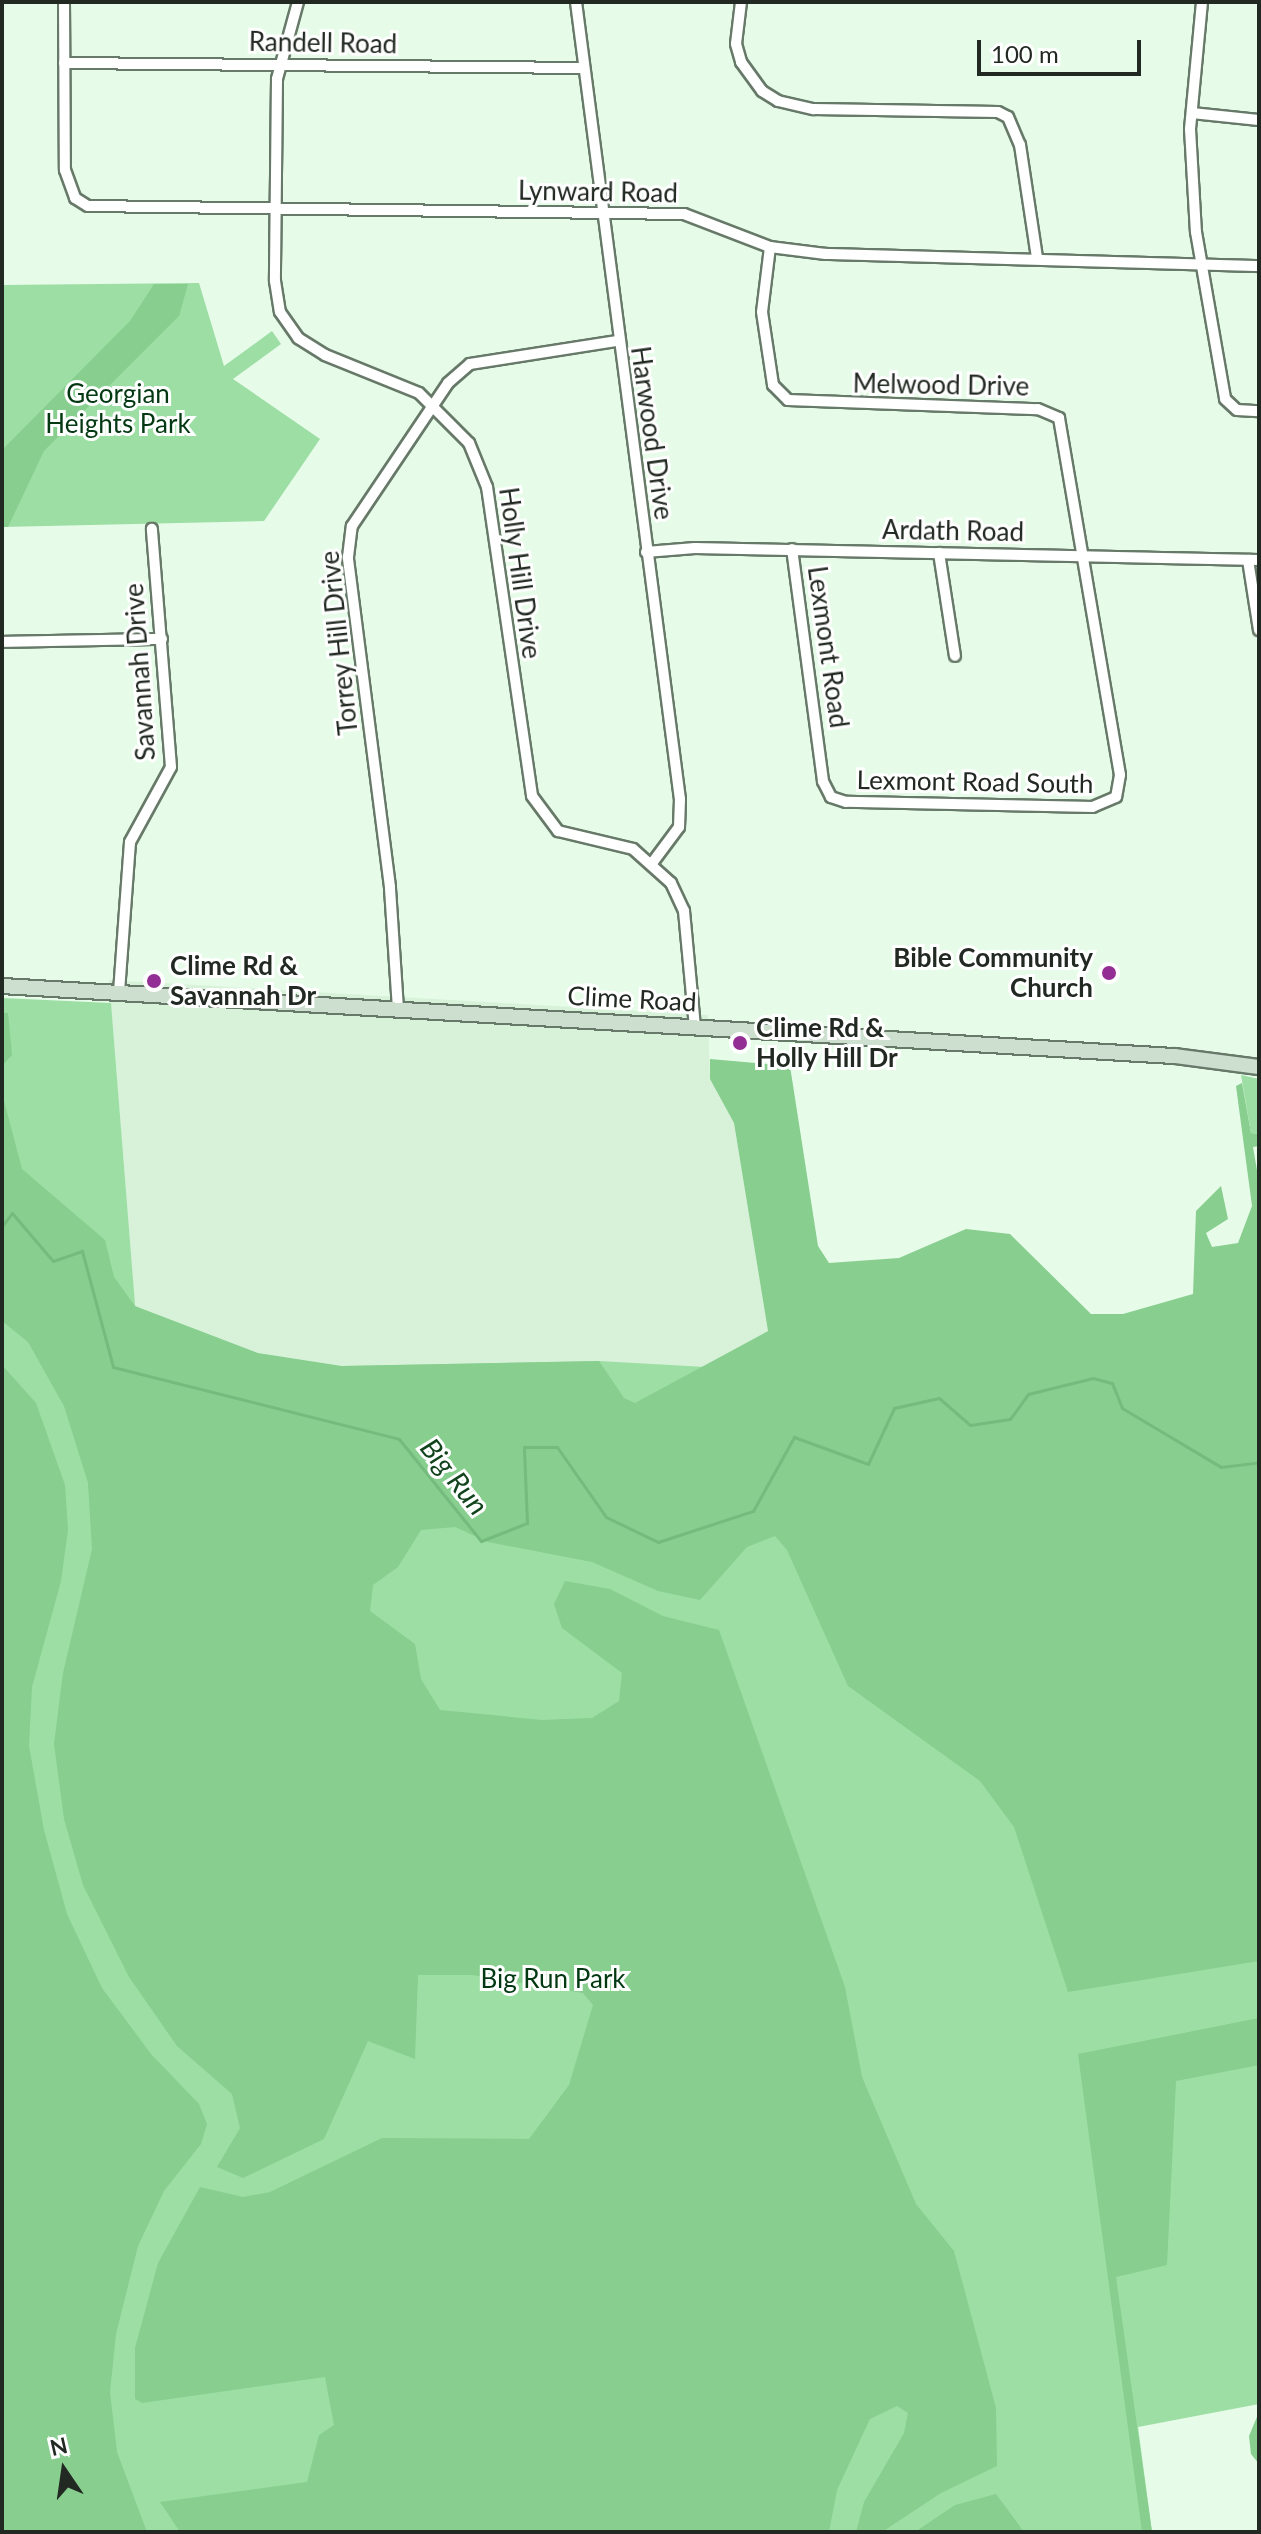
<!DOCTYPE html>
<style>
body{margin:0}
#map{position:relative;width:1261px;height:2534px;overflow:hidden;background:#e6fbe8;font-family:Lato,sans-serif}
div>[style]{position:absolute}
.built>*{inset:0;background:#d7f2d9}
.green>*{inset:0;background:#9ddea4}
.forest>*{inset:0;background:#87ce8f}
.stream>*{height:3px;margin:-1.5px;padding:0 1.5px;transform-origin:1.5px;border-radius:1.5px;background:#75bb7d}
.roads{filter:drop-shadow(2px 0 #677968) drop-shadow(-2px 0 #677968) drop-shadow(0 2px #677968) drop-shadow(0 -2px #677968)}
.minor>*{height:10px;margin:-5px;padding:0 5px;transform-origin:5px;border-radius:5px;background:#fff}
.secondary>*{height:14px;margin:-7px;padding:0 7px;transform-origin:7px;border-radius:7px;background:#cde0d0}
.dots>*{width:22px;height:22px;translate:-50% -50%;box-sizing:border-box;border:4px solid #fff;border-radius:50%}
span{translate:-50% -50%;white-space:nowrap;text-align:center;line-height:1.15;-webkit-text-stroke:6px #fff;paint-order:stroke}
.street-label{font-size:26px;color:#222922}
.park-label{font-size:26px;color:#033912}
.poi-label{font-size:26px;color:#222922;font-weight:700}
.right{translate:-100% -50%;text-align:right}
.left{translate:0 -50%;text-align:left}
.water-label{font-size:28px;color:#11441c;font-style:italic}
.frame{position:absolute;inset:0;border:4px solid #222922;pointer-events:none}
.north{position:absolute;left:24px;top:2430px;width:80px;height:80px;-webkit-text-stroke:6px #fff;paint-order:stroke;rotate:347deg;font-size:22px;font-weight:700;line-height:32px;text-align:center;color:#222922}
.north::after{content:'';display:block;margin:auto;width:28px;height:36px;background:#222922;clip-path:polygon(50% 0,100% 100%,50% 72%,0 100%)}
.scale{position:absolute;left:977px;top:40px;width:164px;height:36px;box-sizing:border-box;border:4px solid #222922;border-top:0;padding-left:10px;font-size:24px;line-height:28px;white-space:nowrap;color:#222922;-webkit-text-stroke:6px #fff;paint-order:stroke}
</style>
<div id="map">
<div class="built">
<div style="clip-path:polygon(109px 980px,708px 1015px,710px 1078px,734px 1123px,768px 1331px,635px 1403px,599px 1361px,342px 1366px,258px 1353px,135px 1306px)"></div>
</div>
<div class="green">
<div style="clip-path:polygon(199px 283px,224px 366px,272px 331px,281px 344px,233px 379px,320px 439px,264px 521px,2px 527px,2px 285px)"></div>
<div style="clip-path:polygon(2px 998px,111px 1003px,142px 1392px,342px 1366px,599px 1361px,830px 1374px,1259px 1333px,1259px 2404px,1138px 2427px,1152px 2532px,2px 2532px)"></div>
<div style="clip-path:polygon(1241px 1075px,1259px 1079px,1259px 1134px,1251px 1133px)"></div>
</div>
<div class="forest">
<div style="clip-path:polygon(154px 284px,188px 284px,179px 316px,44px 451px,8px 527px,2px 527px,2px 450px,130px 321px)"></div>
<div style="clip-path:polygon(2px 1013px,8px 1013px,12px 1055px,2px 1066px)"></div>
<div style="clip-path:polygon(710px 1059px,790px 1066px,818px 1246px,829px 1263px,899px 1258px,966px 1229px,1010px 1234px,1091px 1314px,1123px 1314px,1193px 1294px,1196px 1211px,1221px 1186px,1228px 1219px,1206px 1233px,1212px 1247px,1238px 1243px,1252px 1206px,1236px 1086px,1242px 1083px,1251px 1133px,1259px 1134px,1259px 1146px,1253px 1147px,1259px 1182px,1259px 1961px,1068px 1992px,1014px 1827px,980px 1781px,848px 1686px,787px 1550px,775px 1536px,747px 1547px,700px 1600px,658px 1591px,592px 1562px,488px 1542px,455px 1527px,421px 1530px,398px 1567px,373px 1585px,370px 1611px,415px 1644px,421px 1679px,440px 1710px,542px 1720px,592px 1718px,619px 1701px,622px 1673px,562px 1628px,554px 1604px,565px 1581px,610px 1589px,663px 1616px,719px 1630px,845px 1987px,862px 2077px,916px 2204px,954px 2251px,996px 2408px,997px 2466px,941px 2493px,882px 2532px,856px 2532px,864px 2502px,904px 2433px,908px 2413px,897px 2406px,870px 2419px,837px 2490px,829px 2532px,180px 2532px,160px 2502px,307px 2482px,319px 2435px,334px 2425px,325px 2377px,142px 2403px,135px 2399px,135px 2348px,158px 2263px,200px 2187px,243px 2197px,270px 2192px,382px 2138px,529px 2139px,569px 2085px,593px 2005px,583px 1993px,472px 1975px,418px 1975px,415px 2059px,368px 2041px,324px 2139px,243px 2178px,217px 2167px,240px 2128px,232px 2094px,177px 2046px,129px 1977px,83px 1885px,64px 1819px,54px 1744px,63px 1673px,92px 1549px,88px 1483px,64px 1406px,28px 1342px,2px 1321px,2px 1093px,22px 1169px,105px 1240px,114px 1277px,135px 1306px,258px 1353px,342px 1366px,599px 1361px,624px 1398px,635px 1403px,768px 1331px,734px 1123px,710px 1079px)"></div>
<div style="clip-path:polygon(2px 1365px,36px 1403px,65px 1485px,68px 1530px,61px 1581px,32px 1687px,29px 1746px,44px 1830px,67px 1914px,102px 1988px,151px 2054px,199px 2104px,207px 2124px,201px 2144px,164px 2191px,138px 2246px,116px 2334px,110px 2392px,117px 2452px,147px 2532px,2px 2532px)"></div>
<div style="clip-path:polygon(1259px 2018px,1259px 2065px,1176px 2081px,1167px 2265px,1116px 2277px,1152px 2532px,1142px 2532px,1078px 2054px)"></div>
<div style="clip-path:polygon(1259px 2412px,1259px 2464px,1251px 2454px,1249px 2436px)"></div>
<div style="clip-path:polygon(996px 2494px,1024px 2532px,915px 2532px,955px 2505px)"></div>
</div>
<div class="stream">
<div style="left:2px;top:1226px;width:16px;rotate:-52deg"></div>
<div style="left:12px;top:1213px;width:63px;rotate:49.5deg"></div>
<div style="left:53px;top:1261px;width:31px;rotate:-19deg"></div>
<div style="left:82px;top:1251px;width:120px;rotate:75deg"></div>
<div style="left:113px;top:1367px;width:295px;rotate:14.1deg"></div>
<div style="left:399px;top:1439px;width:131px;rotate:51.2deg"></div>
<div style="left:481px;top:1541px;width:49px;rotate:-21.4deg"></div>
<div style="left:527px;top:1523px;width:76px;rotate:-92.3deg"></div>
<div style="left:524px;top:1447px;width:33px"></div>
<div style="left:557px;top:1447px;width:85px;rotate:55deg"></div>
<div style="left:606px;top:1517px;width:58px;rotate:25.7deg"></div>
<div style="left:658px;top:1542px;width:100px;rotate:-18.1deg"></div>
<div style="left:753px;top:1511px;width:85px;rotate:-61deg"></div>
<div style="left:794px;top:1437px;width:79px;rotate:20deg"></div>
<div style="left:868px;top:1464px;width:62px;rotate:-65.1deg"></div>
<div style="left:894px;top:1408px;width:46px;rotate:-12.5deg"></div>
<div style="left:939px;top:1398px;width:41px;rotate:41.1deg"></div>
<div style="left:970px;top:1425px;width:40px;rotate:-8.5deg"></div>
<div style="left:1010px;top:1419px;width:31px;rotate:-54deg"></div>
<div style="left:1028px;top:1394px;width:67px;rotate:-13.8deg"></div>
<div style="left:1093px;top:1378px;width:20px;rotate:15deg"></div>
<div style="left:1112px;top:1383px;width:27px;rotate:68deg"></div>
<div style="left:1122px;top:1408px;width:115px;rotate:30.8deg"></div>
<div style="left:1221px;top:1467px;width:38px;rotate:-7deg"></div>
</div>
<div class="roads">
<div class="minor">
<div style="left:64px;top:2px;width:168px;rotate:89.7deg"></div>
<div style="left:65px;top:170px;width:30px;rotate:70deg"></div>
<div style="left:75px;top:198px;width:15px;rotate:32deg"></div>
<div style="left:88px;top:206px;width:596px;rotate:0.77deg"></div>
<div style="left:684px;top:214px;width:92px;rotate:21deg"></div>
<div style="left:770px;top:247px;width:56px;rotate:7.1deg"></div>
<div style="left:826px;top:254px;width:433px;rotate:1.6deg"></div>
<div style="left:298px;top:2px;width:80px;rotate:105.3deg"></div>
<div style="left:277px;top:79px;width:202px;rotate:90.6deg"></div>
<div style="left:275px;top:281px;width:31px;rotate:81deg"></div>
<div style="left:280px;top:312px;width:32px;rotate:55deg"></div>
<div style="left:298px;top:338px;width:32px;rotate:32deg"></div>
<div style="left:325px;top:355px;width:101px;rotate:22deg"></div>
<div style="left:419px;top:393px;width:71px;rotate:45deg"></div>
<div style="left:469px;top:443px;width:48px;rotate:67.8deg"></div>
<div style="left:487px;top:487px;width:312px;rotate:81.7deg"></div>
<div style="left:532px;top:796px;width:44px;rotate:53.4deg"></div>
<div style="left:558px;top:831px;width:77px;rotate:13.5deg"></div>
<div style="left:633px;top:849px;width:51px;rotate:41.8deg"></div>
<div style="left:671px;top:883px;width:31px;rotate:65deg"></div>
<div style="left:684px;top:911px;width:117px;rotate:84.6deg"></div>
<div style="left:576px;top:2px;width:804px;rotate:82.57deg"></div>
<div style="left:680px;top:799px;width:28px;rotate:92deg"></div>
<div style="left:679px;top:827px;width:44px;rotate:126.6deg"></div>
<div style="left:741px;top:2px;width:42px;rotate:96.8deg"></div>
<div style="left:736px;top:44px;width:19px;rotate:74deg"></div>
<div style="left:741px;top:62px;width:36px;rotate:54deg"></div>
<div style="left:762px;top:91px;width:19px;rotate:32deg"></div>
<div style="left:778px;top:101px;width:37px;rotate:13deg"></div>
<div style="left:814px;top:109px;width:184px;rotate:0.9deg"></div>
<div style="left:998px;top:112px;width:11px;rotate:27deg"></div>
<div style="left:1008px;top:117px;width:30px;rotate:67deg"></div>
<div style="left:1020px;top:145px;width:114px;rotate:81.4deg"></div>
<div style="left:1202px;top:2px;width:128px;rotate:95.4deg"></div>
<div style="left:1190px;top:129px;width:103px;rotate:86.7deg"></div>
<div style="left:1196px;top:232px;width:169px;rotate:80.1deg"></div>
<div style="left:1225px;top:399px;width:16px;rotate:43deg"></div>
<div style="left:1237px;top:410px;width:22px;rotate:3deg"></div>
<div style="left:64px;top:63px;width:517px;rotate:0.55deg"></div>
<div style="left:1192px;top:113px;width:67px;rotate:6deg"></div>
<div style="left:770px;top:247px;width:65px;rotate:97deg"></div>
<div style="left:762px;top:312px;width:74px;rotate:81.4deg"></div>
<div style="left:773px;top:385px;width:21px;rotate:45deg"></div>
<div style="left:788px;top:400px;width:250px;rotate:2.1deg"></div>
<div style="left:1038px;top:409px;width:23px;rotate:23deg"></div>
<div style="left:1059px;top:418px;width:362px;rotate:80.3deg"></div>
<div style="left:1120px;top:775px;width:22px;rotate:100deg"></div>
<div style="left:1116px;top:797px;width:25px;rotate:157deg"></div>
<div style="left:1093px;top:807px;width:247px;rotate:-178.8deg"></div>
<div style="left:846px;top:802px;width:16px;rotate:-162deg"></div>
<div style="left:831px;top:797px;width:18px;rotate:-117deg"></div>
<div style="left:823px;top:781px;width:234px;rotate:-97.6deg"></div>
<div style="left:646px;top:552px;width:49px;rotate:-4.7deg"></div>
<div style="left:695px;top:548px;width:564px;rotate:1.22deg"></div>
<div style="left:939px;top:553px;width:104px;rotate:81.2deg"></div>
<div style="left:1248px;top:560px;width:71px;rotate:81.1deg"></div>
<div style="left:2px;top:642px;width:160px;rotate:-1.1deg"></div>
<div style="left:119px;top:992px;width:150px;rotate:-85.8deg"></div>
<div style="left:130px;top:842px;width:85px;rotate:-61.3deg"></div>
<div style="left:171px;top:767px;width:239px;rotate:-94.6deg"></div>
<div style="left:398px;top:1009px;width:122px;rotate:-93.8deg"></div>
<div style="left:390px;top:887px;width:333px;rotate:-97.3deg"></div>
<div style="left:348px;top:557px;width:31px;rotate:-83deg"></div>
<div style="left:352px;top:526px;width:172px;rotate:-56.1deg"></div>
<div style="left:448px;top:383px;width:29px;rotate:-41deg"></div>
<div style="left:470px;top:364px;width:149px;rotate:-8.9deg"></div>
</div>
<div class="secondary">
<div style="left:2px;top:986px;width:1175px;rotate:3.42deg"></div>
<div style="left:1175px;top:1056px;width:85px;rotate:7.5deg"></div>
</div>
</div>
<div class="dots">
<div style="left:1109px;top:973px;background:#932e94"></div>
<div style="left:154px;top:981px;background:#932e94"></div>
<div style="left:740px;top:1043px;background:#932e94"></div>
</div>
<div class="street-label">
<span style="left:323px;top:43px;rotate:1deg">Randell Road</span>
<span style="left:598px;top:192px;rotate:1deg">Lynward Road</span>
<span style="left:941px;top:385px;rotate:1deg">Melwood Drive</span>
<span style="left:652px;top:433px;rotate:82deg">Harwood Drive</span>
<span style="left:953px;top:531px;rotate:1deg">Ardath Road</span>
<span style="left:520px;top:573px;rotate:82deg">Holly Hill Drive</span>
<span style="left:339px;top:643px;rotate:-96deg">Torrey Hill Drive</span>
<span style="left:828px;top:647px;rotate:82deg">Lexmont Road</span>
<span style="left:140px;top:672px;rotate:-94deg">Savannah Drive</span>
<span style="left:975px;top:782px;rotate:1deg">Lexmont Road South</span>
<span style="left:632px;top:999px;rotate:3deg">Clime Road</span>
</div>
<div class="park-label">
<span style="left:118px;top:409px">Georgian<br>Heights Park</span>
<span style="left:553px;top:1979px">Big Run Park</span>
</div>
<div class="poi-label">
<span class="right" style="left:1093px;top:973px">Bible Community<br>Church</span>
<span class="left" style="left:170px;top:981px">Clime Rd &amp;<br>Savannah Dr</span>
<span class="left" style="left:756px;top:1043px">Clime Rd &amp;<br>Holly Hill Dr</span>
</div>
<div class="water-label">
<span style="left:455px;top:1476px;rotate:51deg">Big Run</span>
</div>
<div class="frame"></div>
<div class="north">N</div>
<div class="scale">100 m</div>
</div>
